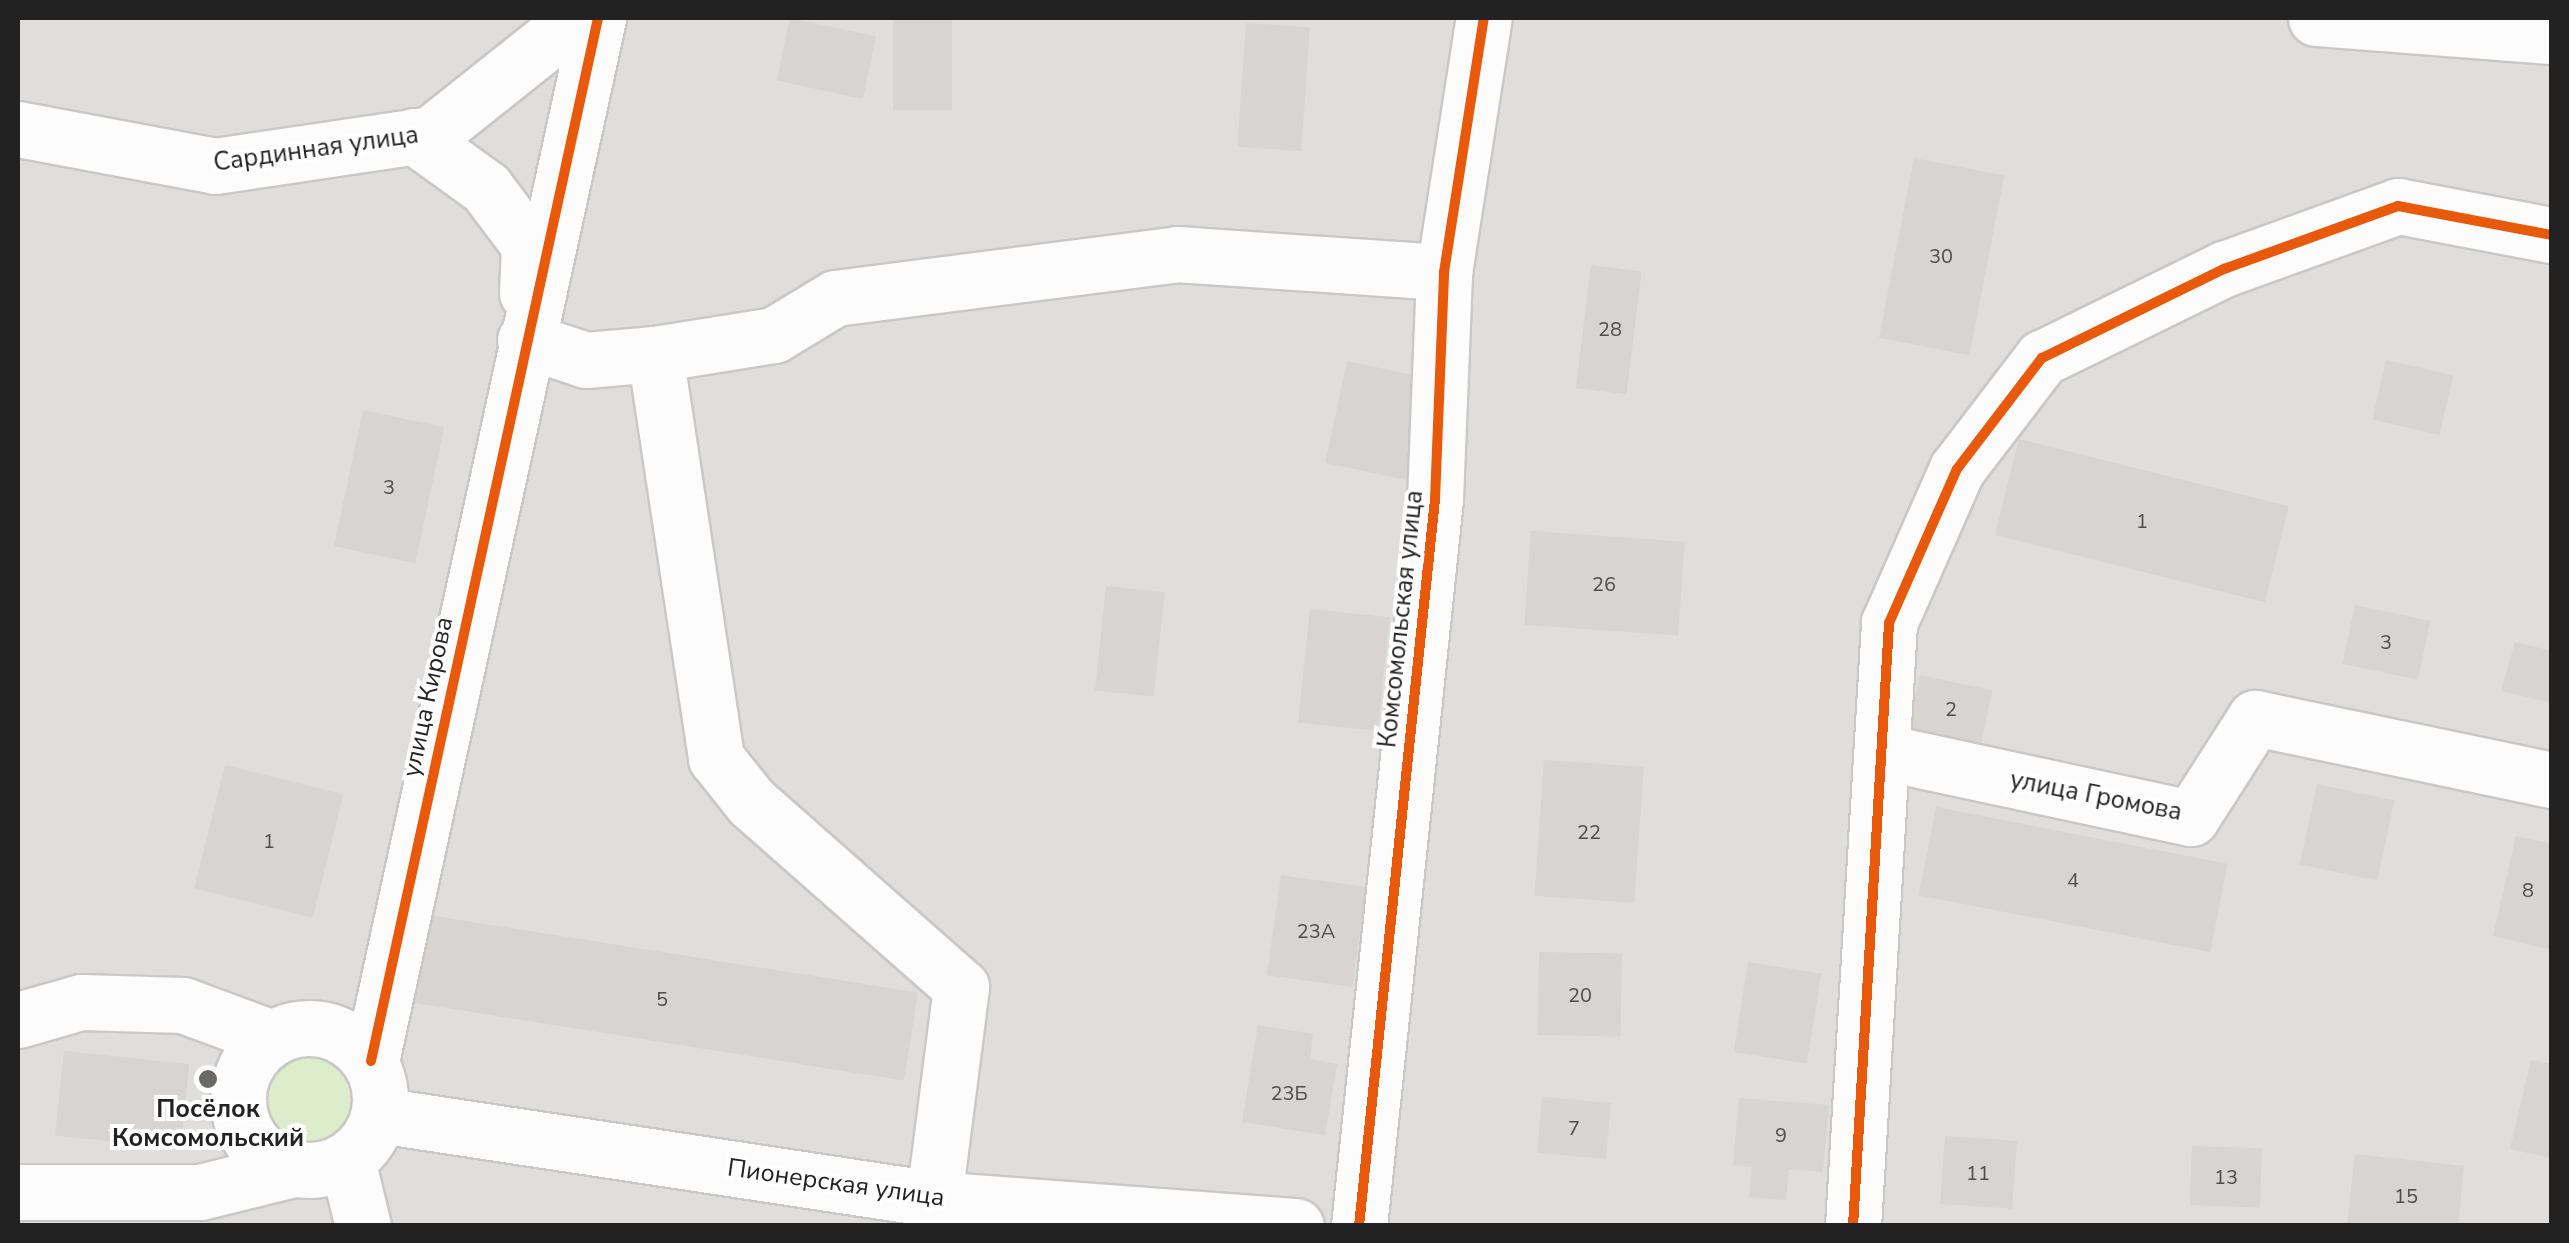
<!DOCTYPE html>
<meta charset="utf-8">
<style>
body{margin:0}
#map{position:relative;width:2569px;height:1243px;overflow:hidden;background:#f0eeeb;font-family:"Nunito Sans",sans-serif}
div>[style]{position:absolute}
.residential>*{inset:0;background:#dfdedc;transform-origin:0 0}
.grass>*{inset:0;background:#ddeccb}
.round{border-radius:50%}
.building>*{inset:0;background:#d7d4d2;transform-origin:0 0}
.roads{filter:drop-shadow(2px 0 #c9c8c7) drop-shadow(-2px 0 #c9c8c7) drop-shadow(0 2px #c9c8c7) drop-shadow(0 -2px #c9c8c7)}
.minor>*{height:55px;margin:-27.5px;padding:0 27.5px;transform-origin:27.5px;border-radius:27.5px;background:#fdfcfc}
.minor>.ring{margin:-27.5px;padding:0;box-sizing:content-box;background:none;border:55px solid #fdfcfc;border-radius:50%}
.cycleway>*{height:10px;margin:-5px;padding:0 5px;transform-origin:5px;border-radius:5px;background:#e8590c}
.dots>*{width:28px;height:28px;translate:-50% -50%;box-sizing:border-box;border:5px solid #fff;border-radius:50%}
span{translate:-50% -50%;white-space:nowrap;text-align:center;line-height:1.15;-webkit-text-stroke:8px #fff;paint-order:stroke}
.number-label{font-size:20px;color:#4f4e4e}
.number-label span{-webkit-text-stroke-width:0}
.street-label{font-size:25px;color:#222}
.poi-label{font-size:25px;color:#222;font-weight:700}
.frame{position:absolute;inset:0;border:20px solid #222;pointer-events:none}
</style>
<div id="map">
<div class="residential">
<div style="left:18px;top:18px;width:2533px;height:1207px"></div>
</div>
<div class="grass">
<div class="round" style="left:267px;top:1056px;width:86px;height:86px"></div>
</div>
<div class="building">
<div style="left:790px;top:18px;width:88px;height:64px;rotate:12deg"></div>
<div style="left:893px;top:18px;width:59px;height:92px"></div>
<div style="left:1246px;top:23px;width:64px;height:124px;rotate:4deg"></div>
<div style="left:1914px;top:158px;width:92px;height:183px;rotate:11deg"></div>
<div style="left:1591px;top:265px;width:51px;height:124px;rotate:7deg"></div>
<div style="left:2386px;top:360px;width:69px;height:61px;rotate:13deg"></div>
<div style="left:1347px;top:361px;width:91px;height:104px;rotate:12deg"></div>
<div style="left:363px;top:410px;width:83px;height:139px;rotate:12deg"></div>
<div style="left:2019px;top:439px;width:278px;height:99px;rotate:14deg"></div>
<div style="left:1531px;top:531px;width:154px;height:94px;rotate:4deg"></div>
<div style="left:1106px;top:586px;width:59px;height:105px;rotate:6deg"></div>
<div style="left:2355px;top:605px;width:77px;height:60px;rotate:12deg"></div>
<div style="left:1310px;top:609px;width:80px;height:114px;rotate:6deg"></div>
<div style="clip-path:polygon(2515px 642px,2552px 651px,2552px 703px,2501px 691px)"></div>
<div style="left:1920px;top:675px;width:74px;height:55px;rotate:12deg"></div>
<div style="left:1544px;top:760px;width:100px;height:136px;rotate:4deg"></div>
<div style="left:225px;top:765px;width:122px;height:127px;rotate:14deg"></div>
<div style="left:2317px;top:784px;width:79px;height:82px;rotate:12deg"></div>
<div style="left:1936px;top:807px;width:297px;height:90px;rotate:11deg"></div>
<div style="clip-path:polygon(2516px 836px,2552px 844px,2552px 950px,2493px 936px)"></div>
<div style="left:1281px;top:875px;width:86px;height:101px;rotate:8deg"></div>
<div style="left:422px;top:914px;width:502px;height:89px;rotate:9deg"></div>
<div style="left:1539px;top:952px;width:83px;height:83px;rotate:1deg"></div>
<div style="left:1748px;top:962px;width:74px;height:91px;rotate:9deg"></div>
<div style="clip-path:polygon(1258px 1025px,1313px 1034px,1310px 1059px,1337px 1064px,1325px 1135px,1242px 1122px)"></div>
<div style="left:64px;top:1051px;width:126px;height:85px;rotate:6deg"></div>
<div style="clip-path:polygon(2531px 1060px,2552px 1064px,2552px 1158px,2510px 1149px)"></div>
<div style="left:1542px;top:1097px;width:69px;height:56px;rotate:5deg"></div>
<div style="clip-path:polygon(1739px 1098px,1829px 1105px,1823px 1172px,1789px 1169px,1786px 1200px,1749px 1197px,1752px 1167px,1733px 1165px)"></div>
<div style="left:1945px;top:1136px;width:72px;height:68px;rotate:4deg"></div>
<div style="left:2192px;top:1146px;width:70px;height:59px;rotate:2deg"></div>
<div style="clip-path:polygon(2355px 1154px,2464px 1166px,2458px 1226px,2347px 1226px)"></div>
</div>
<div class="roads">
<div class="minor">
<div style="left:2316px;top:18px;width:237px;rotate:4.4deg"></div>
<div style="left:18px;top:129px;width:200px;rotate:10.6deg"></div>
<div style="left:215px;top:166px;width:218px;rotate:-8.4deg"></div>
<div style="left:431px;top:134px;width:186px;rotate:-38.5deg"></div>
<div style="left:414px;top:136px;width:89px;rotate:35.8deg"></div>
<div style="left:486px;top:188px;width:71px;rotate:53deg"></div>
<div style="left:529px;top:245px;width:48px;rotate:92.4deg"></div>
<div style="left:525px;top:340px;width:64px;rotate:18.2deg"></div>
<div style="left:586px;top:360px;width:69px;rotate:-5deg"></div>
<div style="left:655px;top:354px;width:121px;rotate:-9.1deg"></div>
<div style="left:774px;top:335px;width:71px;rotate:-31.2deg"></div>
<div style="left:835px;top:298px;width:345px;rotate:-7.3deg"></div>
<div style="left:1177px;top:254px;width:268px;rotate:3.9deg"></div>
<div style="left:655px;top:354px;width:409px;rotate:81.4deg"></div>
<div style="left:716px;top:758px;width:56px;rotate:51.5deg"></div>
<div style="left:751px;top:802px;width:280px;rotate:41.4deg"></div>
<div style="left:961px;top:987px;width:214px;rotate:97.3deg"></div>
<div style="left:1883px;top:752px;width:315px;rotate:12.1deg"></div>
<div style="left:2191px;top:818px;width:119px;rotate:-57.4deg"></div>
<div style="left:2255px;top:718px;width:303px;rotate:11.8deg"></div>
<div style="left:18px;top:1020px;width:66px;rotate:-15.9deg"></div>
<div style="left:81px;top:1002px;width:102px;rotate:1.7deg"></div>
<div style="left:183px;top:1005px;width:95px;rotate:20.3deg"></div>
<div class="ring" style="left:238px;top:1028px;width:87px;height:87px"></div>
<div style="left:371px;top:1061px;width:1067px;rotate:-77.72deg"></div>
<div style="left:379px;top:1115px;width:561px;rotate:8.61deg"></div>
<div style="left:934px;top:1199px;width:363px;rotate:4.3deg"></div>
<div style="left:347px;top:1160px;width:68px;rotate:76.4deg"></div>
<div style="left:18px;top:1192px;width:182px"></div>
<div style="left:200px;top:1192px;width:96px;rotate:-13.9deg"></div>
<div style="left:1359px;top:1226px;width:731px;rotate:-84.03deg"></div>
<div style="left:1435px;top:499px;width:227px;rotate:-87.7deg"></div>
<div style="left:1444px;top:272px;width:257px;rotate:-81.1deg"></div>
<div style="left:1853px;top:1226px;width:604px;rotate:-86.58deg"></div>
<div style="left:1889px;top:623px;width:168px;rotate:-66.2deg"></div>
<div style="left:1957px;top:469px;width:140px;rotate:-52.6deg"></div>
<div style="left:2042px;top:358px;width:203px;rotate:-26.1deg"></div>
<div style="left:2224px;top:269px;width:185px;rotate:-19.9deg"></div>
<div style="left:2398px;top:206px;width:157px;rotate:10.7deg"></div>
</div>
</div>
<div class="cycleway">
<div style="left:371px;top:1061px;width:1067px;rotate:-77.72deg"></div>
<div style="left:1359px;top:1226px;width:731px;rotate:-84.03deg"></div>
<div style="left:1435px;top:499px;width:227px;rotate:-87.7deg"></div>
<div style="left:1444px;top:272px;width:257px;rotate:-81.1deg"></div>
<div style="left:1853px;top:1226px;width:604px;rotate:-86.58deg"></div>
<div style="left:1889px;top:623px;width:168px;rotate:-66.2deg"></div>
<div style="left:1957px;top:469px;width:140px;rotate:-52.6deg"></div>
<div style="left:2042px;top:358px;width:203px;rotate:-26.1deg"></div>
<div style="left:2224px;top:269px;width:185px;rotate:-19.9deg"></div>
<div style="left:2398px;top:206px;width:157px;rotate:10.7deg"></div>
</div>
<div class="dots">
<div style="left:208px;top:1079px;background:#6a6968"></div>
</div>
<div class="number-label">
<span style="left:1941px;top:256px">30</span>
<span style="left:1610px;top:329px">28</span>
<span style="left:389px;top:487px">3</span>
<span style="left:2142px;top:521px">1</span>
<span style="left:1604px;top:584px">26</span>
<span style="left:2386px;top:642px">3</span>
<span style="left:1951px;top:709px">2</span>
<span style="left:1589px;top:832px">22</span>
<span style="left:269px;top:841px">1</span>
<span style="left:2073px;top:880px">4</span>
<span style="left:2528px;top:890px">8</span>
<span style="left:1316px;top:931px">23А</span>
<span style="left:1580px;top:995px">20</span>
<span style="left:662px;top:999px">5</span>
<span style="left:1289px;top:1093px">23Б</span>
<span style="left:1574px;top:1128px">7</span>
<span style="left:1781px;top:1135px">9</span>
<span style="left:1978px;top:1173px">11</span>
<span style="left:2226px;top:1177px">13</span>
<span style="left:2406px;top:1196px">15</span>
</div>
<div class="street-label">
<span style="left:316px;top:149px;rotate:-8deg">Сардинная улица</span>
<span style="left:1401px;top:619px;rotate:-84deg">Комсомольская улица</span>
<span style="left:428px;top:697px;rotate:-78deg">улица Кирова</span>
<span style="left:2096px;top:796px;rotate:11deg">улица Громова</span>
<span style="left:836px;top:1183px;rotate:8deg">Пионерская улица</span>
</div>
<div class="poi-label">
<span style="left:208px;top:1124px">Посёлок<br>Комсомольский</span>
</div>
<div class="frame"></div>
</div>
